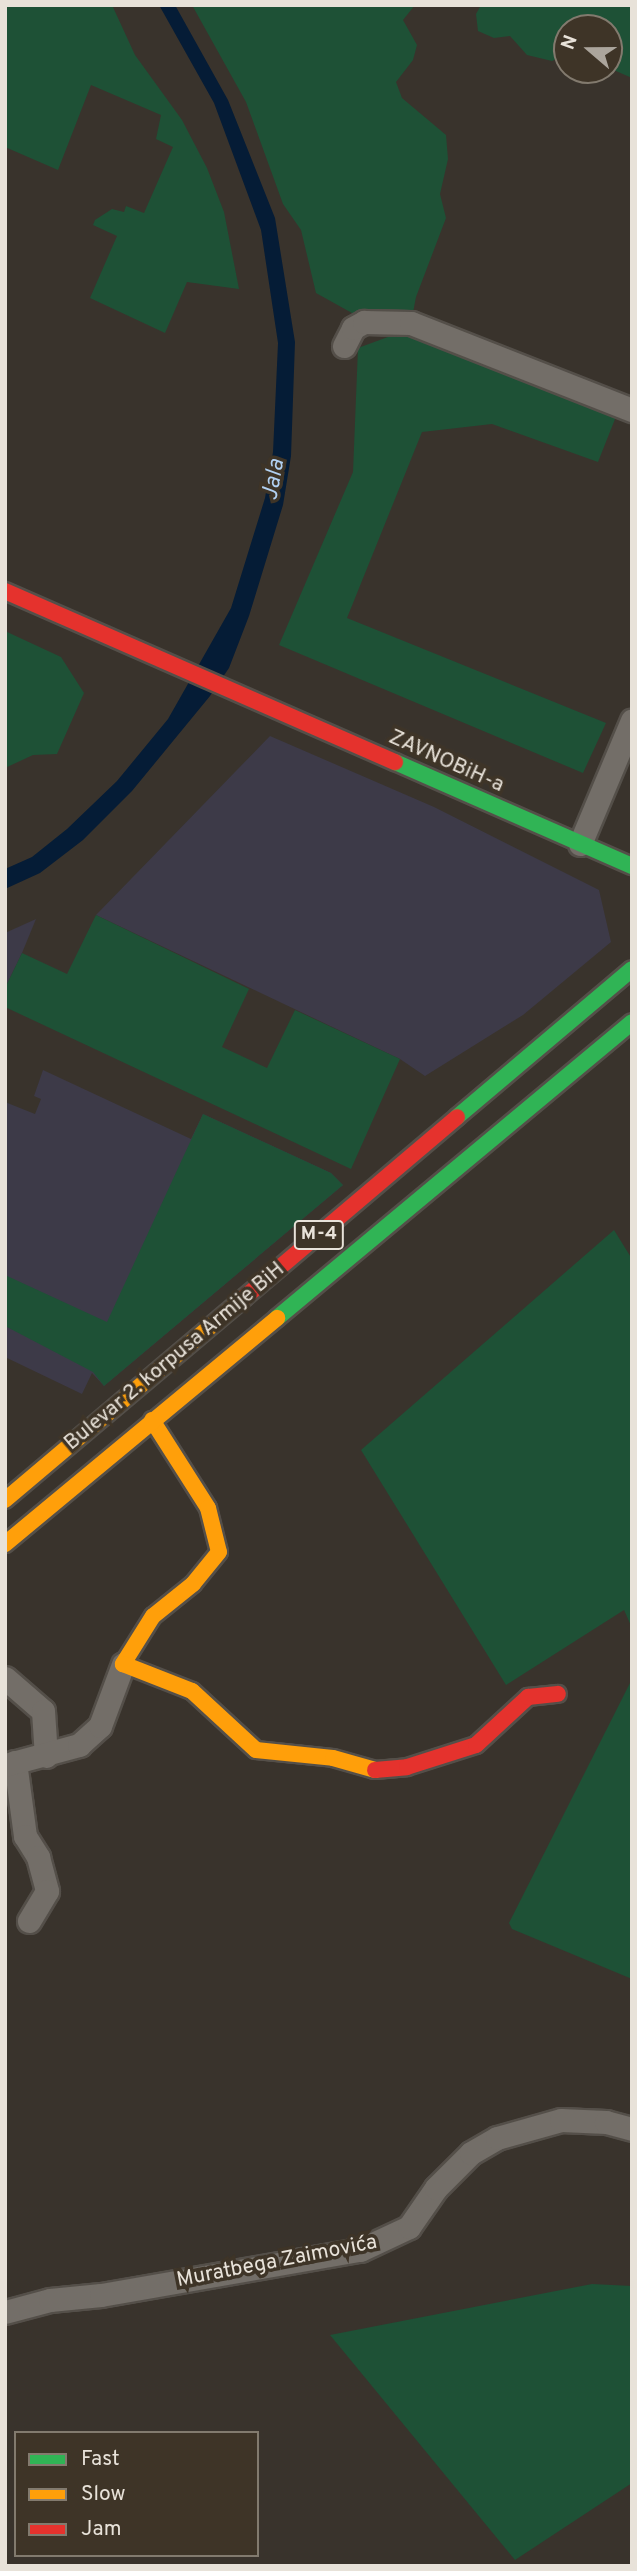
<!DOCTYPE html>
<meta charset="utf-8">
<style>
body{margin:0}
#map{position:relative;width:637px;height:2571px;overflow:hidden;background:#39332c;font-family:Overpass,sans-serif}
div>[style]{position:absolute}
.education>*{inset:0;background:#3d3a48}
.green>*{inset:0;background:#1e5136}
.water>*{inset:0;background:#051c36}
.roads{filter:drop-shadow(2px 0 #544f49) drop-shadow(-2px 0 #544f49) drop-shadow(0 2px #544f49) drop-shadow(0 -2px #544f49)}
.street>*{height:23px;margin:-11.5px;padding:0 11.5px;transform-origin:11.5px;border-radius:11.5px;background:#736e68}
.fast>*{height:16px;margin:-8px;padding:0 8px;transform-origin:8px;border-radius:8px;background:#30b455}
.slow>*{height:16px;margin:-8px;padding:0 8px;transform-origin:8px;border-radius:8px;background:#ff9f0a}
.jam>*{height:16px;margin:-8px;padding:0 8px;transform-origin:8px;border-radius:8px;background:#e5322d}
span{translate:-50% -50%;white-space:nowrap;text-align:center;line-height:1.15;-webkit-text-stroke:7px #3e3427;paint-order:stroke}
.shield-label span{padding:2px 5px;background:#3e3427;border:2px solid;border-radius:5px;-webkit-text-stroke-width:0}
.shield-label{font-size:19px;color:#e8e2d9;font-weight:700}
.street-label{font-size:21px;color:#e8e2d9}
.water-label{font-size:23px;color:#b1d0f1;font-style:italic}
.frame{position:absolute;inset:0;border:7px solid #e8e2d9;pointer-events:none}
.legend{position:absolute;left:14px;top:2431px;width:245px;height:126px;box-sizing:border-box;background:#3e3427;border:2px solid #827a6e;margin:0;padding:9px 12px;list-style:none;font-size:21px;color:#e8e2d9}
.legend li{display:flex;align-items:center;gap:14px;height:35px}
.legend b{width:35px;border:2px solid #827a6e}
.north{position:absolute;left:553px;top:14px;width:70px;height:70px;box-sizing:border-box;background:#3e3427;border:2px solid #827a6e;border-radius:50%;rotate:290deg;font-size:19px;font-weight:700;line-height:28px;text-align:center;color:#e8e2d9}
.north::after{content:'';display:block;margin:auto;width:24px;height:32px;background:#aba59c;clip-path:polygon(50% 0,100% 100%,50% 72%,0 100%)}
</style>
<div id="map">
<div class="education">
<div style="clip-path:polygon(270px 736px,434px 807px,599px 890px,611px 942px,523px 1015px,425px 1076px,400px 1059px,96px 915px)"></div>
<div style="clip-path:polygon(36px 919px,22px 953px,5px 988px,5px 933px)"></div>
<div style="clip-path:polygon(43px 1070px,191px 1139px,203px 1114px,331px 1173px,343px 1185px,104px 1386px,92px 1373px,82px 1394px,5px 1357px,5px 1102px,35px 1114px,41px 1099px,34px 1096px)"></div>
</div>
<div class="green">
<div style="clip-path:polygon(5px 5px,112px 5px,135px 55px,182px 120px,207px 168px,224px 212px,239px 289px,187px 282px,165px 333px,90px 298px,117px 236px,93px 225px,95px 220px,112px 209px,124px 212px,126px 206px,144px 213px,173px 147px,156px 139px,161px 115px,91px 85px,58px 170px,5px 147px)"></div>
<div style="clip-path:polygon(192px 5px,415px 5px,403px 20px,417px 45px,413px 60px,396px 82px,402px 98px,446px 135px,448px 159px,440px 194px,446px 218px,416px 297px,411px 323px,358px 325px,352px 313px,316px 293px,301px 230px,283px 204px,246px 102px)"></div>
<div style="clip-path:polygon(481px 5px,632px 5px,632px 78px,609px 68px,609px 28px,567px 28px,567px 54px,552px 61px,527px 55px,510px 36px,494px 38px,478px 31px,476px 14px)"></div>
<div style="clip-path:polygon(415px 327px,619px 409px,598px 462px,492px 424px,422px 432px,347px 618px,606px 723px,583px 773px,279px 645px,353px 472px,358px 348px)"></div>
<div style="clip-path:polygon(5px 631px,61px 657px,84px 693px,57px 754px,33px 755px,5px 768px)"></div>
<div style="clip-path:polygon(96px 915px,249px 989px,222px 1047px,267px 1068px,295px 1010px,400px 1059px,351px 1169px,5px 1007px,5px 988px,22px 953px,67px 974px)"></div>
<div style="clip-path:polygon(203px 1114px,331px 1173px,343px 1185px,104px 1386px,93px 1372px,5px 1326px,5px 1275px,107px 1322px)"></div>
<div style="clip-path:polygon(614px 1230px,632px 1259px,632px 1628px,624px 1610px,506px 1685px,361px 1450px)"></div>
<div style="clip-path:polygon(632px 1679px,632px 1979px,512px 1929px,509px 1923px)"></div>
<div style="clip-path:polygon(592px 2284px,632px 2286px,632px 2483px,515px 2560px,330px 2335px)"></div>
</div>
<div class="water">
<div style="clip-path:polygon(159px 5px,175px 5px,228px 100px,275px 218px,295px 342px,291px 456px,283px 505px,249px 616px,229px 668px,210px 696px,132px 791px,83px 840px,40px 873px,5px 889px,5px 869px,32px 857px,67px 829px,117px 781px,168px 719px,231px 608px,265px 498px,273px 452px,278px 343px,261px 230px,214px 103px)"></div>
</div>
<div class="roads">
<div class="street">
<div style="left:344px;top:346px;width:20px;rotate:-63deg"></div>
<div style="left:353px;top:328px;width:13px;rotate:-29deg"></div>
<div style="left:364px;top:322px;width:47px;rotate:1.2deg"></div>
<div style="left:411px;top:323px;width:238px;rotate:21.5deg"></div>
<div style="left:580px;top:844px;width:134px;rotate:-67.2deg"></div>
<div style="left:5px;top:1678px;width:50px;rotate:41deg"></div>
<div style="left:43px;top:1711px;width:45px;rotate:86.2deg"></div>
<div style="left:15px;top:1762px;width:75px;rotate:82.3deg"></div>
<div style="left:25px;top:1836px;width:25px;rotate:58deg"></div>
<div style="left:38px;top:1857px;width:35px;rotate:75deg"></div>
<div style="left:47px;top:1891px;width:35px;rotate:121deg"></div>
<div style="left:5px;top:1765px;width:77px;rotate:-15.1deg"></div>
<div style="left:79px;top:1745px;width:28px;rotate:-42deg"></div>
<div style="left:100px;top:1726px;width:66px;rotate:-69.6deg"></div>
<div style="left:5px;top:2312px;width:47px;rotate:-14.9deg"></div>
<div style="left:50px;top:2300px;width:51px;rotate:-5.6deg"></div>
<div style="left:101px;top:2295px;width:263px;rotate:-9.9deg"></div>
<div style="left:360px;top:2250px;width:54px;rotate:-25.1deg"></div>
<div style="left:409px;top:2227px;width:47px;rotate:-55.3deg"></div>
<div style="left:436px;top:2188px;width:49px;rotate:-45deg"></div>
<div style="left:471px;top:2153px;width:30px;rotate:-30deg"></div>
<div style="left:497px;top:2138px;width:66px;rotate:-15.7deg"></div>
<div style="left:561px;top:2120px;width:45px;rotate:2.5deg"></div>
<div style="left:606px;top:2122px;width:27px;rotate:15deg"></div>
</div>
<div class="fast">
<div style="left:395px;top:762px;width:259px;rotate:23.7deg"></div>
<div style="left:457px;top:1117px;width:229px;rotate:-40.2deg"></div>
<div style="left:277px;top:1318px;width:462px;rotate:-39.8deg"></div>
</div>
<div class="slow">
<div style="left:152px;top:1420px;width:104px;rotate:57.5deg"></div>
<div style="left:208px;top:1508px;width:45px;rotate:76deg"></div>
<div style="left:219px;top:1552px;width:41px;rotate:129.1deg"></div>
<div style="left:193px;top:1584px;width:51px;rotate:141.3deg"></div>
<div style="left:153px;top:1616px;width:57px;rotate:122deg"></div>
<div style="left:123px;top:1664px;width:74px;rotate:21.4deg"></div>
<div style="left:192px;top:1691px;width:87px;rotate:42.7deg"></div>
<div style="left:256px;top:1750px;width:77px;rotate:5.9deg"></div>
<div style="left:333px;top:1758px;width:44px;rotate:15.9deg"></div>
<div style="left:5px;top:1500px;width:314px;rotate:-40.2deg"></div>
<div style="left:5px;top:1544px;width:354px;rotate:-39.7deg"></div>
</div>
<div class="jam">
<div style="left:5px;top:591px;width:426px;rotate:23.7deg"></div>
<div style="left:245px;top:1297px;width:278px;rotate:-40.3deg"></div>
<div style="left:375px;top:1770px;width:32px;rotate:-5deg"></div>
<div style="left:407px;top:1767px;width:72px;rotate:-17.7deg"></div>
<div style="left:476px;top:1745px;width:71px;rotate:-42.7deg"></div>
<div style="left:528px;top:1697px;width:30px;rotate:-6deg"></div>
</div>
</div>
<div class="shield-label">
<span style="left:319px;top:1235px">M-4</span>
</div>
<div class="street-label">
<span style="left:446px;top:762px;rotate:24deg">ZAVNOBiH-a</span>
<span style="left:175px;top:1357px;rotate:-40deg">Bulevar 2. korpusa Armije BiH</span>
<span style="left:277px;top:2262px;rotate:-11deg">Muratbega Zaimovića</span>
</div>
<div class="water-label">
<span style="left:275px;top:480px;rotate:-80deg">Jala</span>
</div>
<div class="frame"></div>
<ul class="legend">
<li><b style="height:9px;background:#30b455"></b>Fast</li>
<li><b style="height:9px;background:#ff9f0a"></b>Slow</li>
<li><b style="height:9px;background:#e5322d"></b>Jam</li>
</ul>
<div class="north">N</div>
</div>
